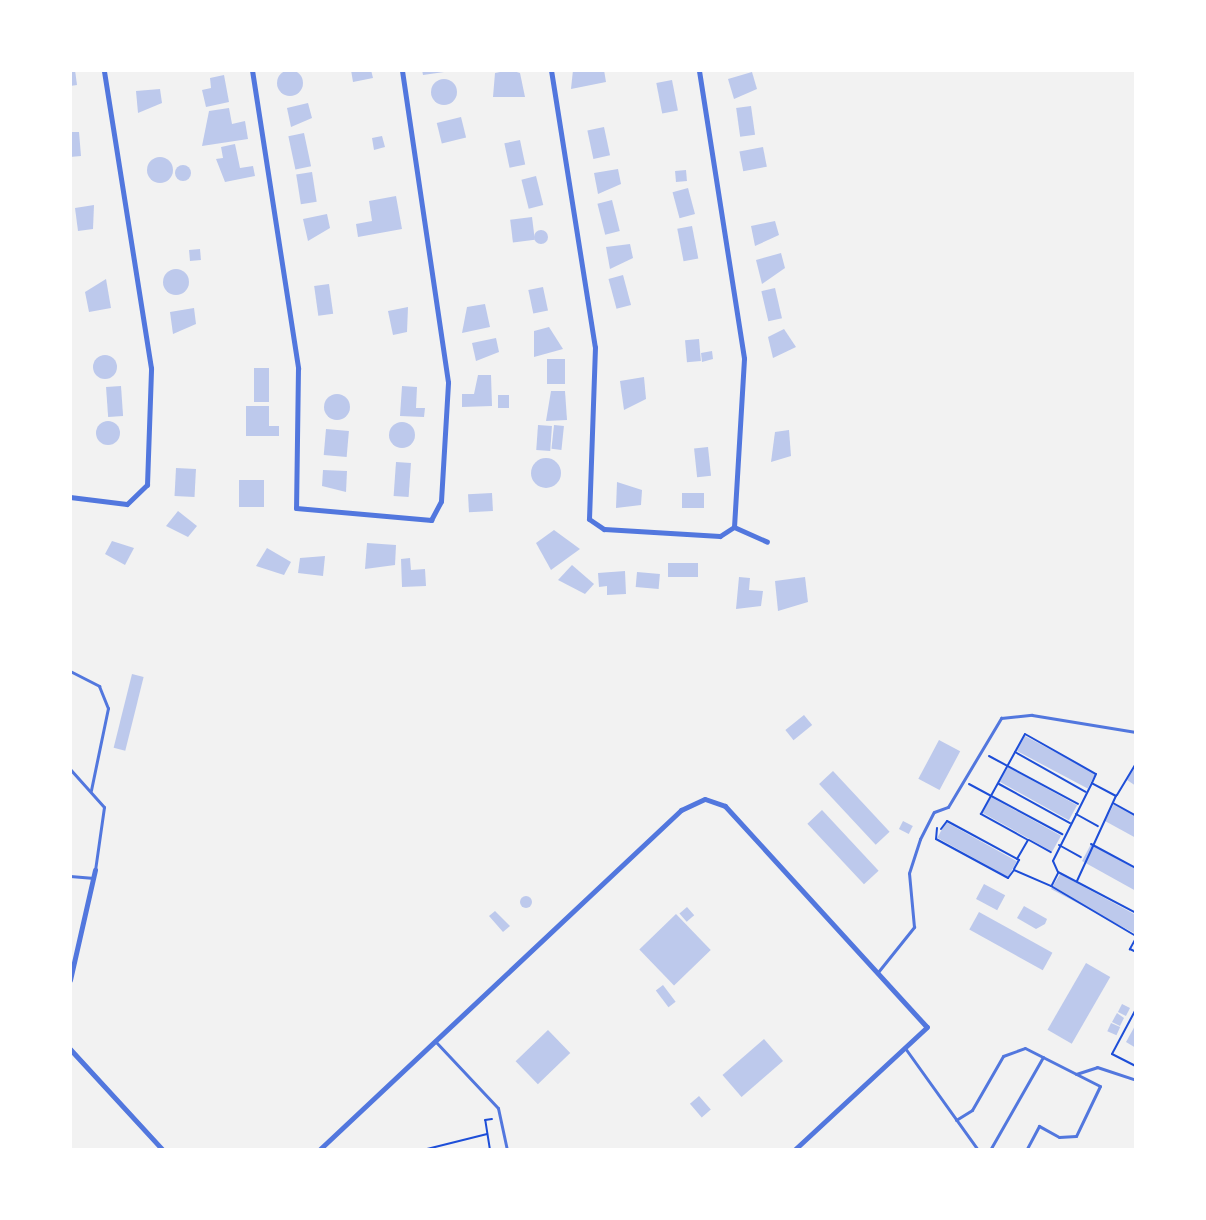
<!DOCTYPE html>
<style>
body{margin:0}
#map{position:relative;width:1206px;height:1220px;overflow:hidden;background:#f2f2f2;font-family:"Golos Text",sans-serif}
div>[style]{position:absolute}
.building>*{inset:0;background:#bdc9ec;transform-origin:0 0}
.round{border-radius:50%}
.path>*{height:2px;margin:-1px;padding:0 1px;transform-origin:1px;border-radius:1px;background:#1d4ed8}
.service>*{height:3px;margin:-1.5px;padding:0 1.5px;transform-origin:1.5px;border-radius:1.5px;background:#5277de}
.minor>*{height:5px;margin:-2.5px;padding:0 2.5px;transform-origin:2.5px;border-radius:2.5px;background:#5277de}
span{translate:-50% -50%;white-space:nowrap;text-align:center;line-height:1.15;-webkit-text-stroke:7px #fff;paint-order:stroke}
.frame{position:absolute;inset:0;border:72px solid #fff;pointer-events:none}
</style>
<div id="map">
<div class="building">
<div style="clip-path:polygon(70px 70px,75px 70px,77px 85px,70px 86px)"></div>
<div style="clip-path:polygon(351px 70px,371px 70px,373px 78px,353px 82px)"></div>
<div style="clip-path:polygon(422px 70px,444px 70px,444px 72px,423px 75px)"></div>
<div style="clip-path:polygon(510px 70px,520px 73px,525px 97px,493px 97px,495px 73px)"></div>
<div style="clip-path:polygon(573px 70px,604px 70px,606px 82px,571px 89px)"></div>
<div class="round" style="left:277px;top:70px;width:26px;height:26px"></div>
<div style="clip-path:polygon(752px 72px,757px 89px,734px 99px,728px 79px)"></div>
<div style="clip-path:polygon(224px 75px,229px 102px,206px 107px,202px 90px,211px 88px,210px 78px)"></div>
<div class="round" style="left:431px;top:79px;width:26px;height:26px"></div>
<div style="left:672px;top:80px;width:31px;height:16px;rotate:79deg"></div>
<div style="clip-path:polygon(160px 89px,162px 103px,138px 113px,136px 91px)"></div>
<div style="clip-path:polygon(308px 103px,312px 118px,291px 127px,287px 108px)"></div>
<div style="left:751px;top:106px;width:29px;height:15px;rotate:82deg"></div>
<div style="clip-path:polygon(229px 108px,232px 124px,245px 121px,248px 139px,202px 146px,209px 111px)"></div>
<div style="left:461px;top:117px;width:21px;height:25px;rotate:76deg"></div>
<div style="left:604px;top:127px;width:29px;height:17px;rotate:78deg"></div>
<div style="clip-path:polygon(70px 132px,79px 132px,81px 156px,70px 157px)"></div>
<div style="left:304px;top:133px;width:34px;height:16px;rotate:78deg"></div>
<div style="clip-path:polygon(382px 136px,385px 147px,374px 150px,372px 138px)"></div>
<div style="left:520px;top:140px;width:25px;height:16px;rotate:78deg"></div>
<div style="clip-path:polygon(235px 144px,240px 168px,253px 166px,255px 176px,225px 182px,216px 159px,223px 158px,221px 147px)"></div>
<div style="left:763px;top:147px;width:20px;height:24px;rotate:79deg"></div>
<div class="round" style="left:147px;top:157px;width:26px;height:26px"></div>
<div class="round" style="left:175px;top:165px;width:16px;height:16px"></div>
<div style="clip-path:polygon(618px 169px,621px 184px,598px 194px,594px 173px)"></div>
<div style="left:686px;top:170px;width:11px;height:11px;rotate:85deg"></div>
<div style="left:312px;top:172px;width:30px;height:16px;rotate:81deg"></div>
<div style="left:536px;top:176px;width:30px;height:15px;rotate:76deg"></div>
<div style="left:688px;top:188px;width:27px;height:16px;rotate:75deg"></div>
<div style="clip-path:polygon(396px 196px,402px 229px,358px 237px,356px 224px,372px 221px,369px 201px)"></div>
<div style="left:612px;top:200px;width:32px;height:15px;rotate:76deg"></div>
<div style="clip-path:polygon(94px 205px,93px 229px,78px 231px,75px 208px)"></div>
<div style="clip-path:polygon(327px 214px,330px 228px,308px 241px,303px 219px)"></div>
<div style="left:532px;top:217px;width:23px;height:22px;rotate:83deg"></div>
<div style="clip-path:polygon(775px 221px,779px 235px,755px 246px,751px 226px)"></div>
<div style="left:692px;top:226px;width:33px;height:15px;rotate:79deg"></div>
<div class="round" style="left:534px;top:230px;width:14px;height:14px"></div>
<div style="clip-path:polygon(630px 244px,633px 258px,610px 269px,606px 247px)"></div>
<div style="left:200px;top:249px;width:11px;height:11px;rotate:85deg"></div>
<div style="clip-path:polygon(781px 253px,785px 268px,762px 284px,756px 260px)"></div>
<div class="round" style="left:163px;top:269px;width:26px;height:26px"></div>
<div style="left:623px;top:275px;width:31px;height:15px;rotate:75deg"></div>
<div style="clip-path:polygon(106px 279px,111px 308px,89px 312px,85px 292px)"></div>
<div style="left:329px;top:284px;width:30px;height:15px;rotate:82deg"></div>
<div style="left:543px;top:287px;width:24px;height:15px;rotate:78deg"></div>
<div style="left:775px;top:288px;width:31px;height:14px;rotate:77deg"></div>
<div style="clip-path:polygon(485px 304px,490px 327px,462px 333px,467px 307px)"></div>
<div style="clip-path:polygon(408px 307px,407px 332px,393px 335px,388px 311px)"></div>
<div style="clip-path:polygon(194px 308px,196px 324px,173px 334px,170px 312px)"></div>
<div style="clip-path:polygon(549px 327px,563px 349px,534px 357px,534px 331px)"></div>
<div style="clip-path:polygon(784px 329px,796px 347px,773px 358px,768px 337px)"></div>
<div style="clip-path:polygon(496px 338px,499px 352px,476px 361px,472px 343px)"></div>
<div style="left:699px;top:339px;width:22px;height:14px;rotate:85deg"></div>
<div style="clip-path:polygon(712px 351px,713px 359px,702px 362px,701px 353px)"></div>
<div class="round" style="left:93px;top:355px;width:24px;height:24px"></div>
<div style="left:565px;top:359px;width:25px;height:18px;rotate:90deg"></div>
<div style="left:254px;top:368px;width:15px;height:34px"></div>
<div style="clip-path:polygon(478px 375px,491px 375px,492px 406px,462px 407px,462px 394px,474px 394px)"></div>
<div style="clip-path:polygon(644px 377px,646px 399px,624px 410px,620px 381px)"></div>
<div style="left:121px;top:386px;width:30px;height:15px;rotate:86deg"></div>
<div style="clip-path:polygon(402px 386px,417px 387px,416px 408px,425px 408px,424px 417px,400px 416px)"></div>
<div style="clip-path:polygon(551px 391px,565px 391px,567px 420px,546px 421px)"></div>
<div class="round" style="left:324px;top:394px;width:26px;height:26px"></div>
<div style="left:498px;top:395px;width:11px;height:13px"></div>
<div style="clip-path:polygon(246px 406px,269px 406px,269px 426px,279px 426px,279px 436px,246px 436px)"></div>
<div class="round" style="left:96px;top:421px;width:24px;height:24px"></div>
<div class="round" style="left:389px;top:422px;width:26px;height:26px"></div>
<div style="left:538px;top:425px;width:14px;height:25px;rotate:4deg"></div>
<div style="left:554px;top:425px;width:10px;height:24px;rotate:6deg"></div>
<div style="left:326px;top:429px;width:23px;height:26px;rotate:5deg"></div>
<div style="clip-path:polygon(789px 430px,791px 456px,771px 462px,775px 432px)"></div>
<div style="left:708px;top:447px;width:29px;height:14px;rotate:84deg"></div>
<div class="round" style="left:531px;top:458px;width:30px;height:30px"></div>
<div style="left:396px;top:462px;width:15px;height:34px;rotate:4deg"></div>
<div style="left:176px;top:468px;width:20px;height:28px;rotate:3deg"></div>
<div style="clip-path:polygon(323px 470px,347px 471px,346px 492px,322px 486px)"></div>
<div style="left:239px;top:480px;width:25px;height:27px"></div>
<div style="clip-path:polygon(617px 482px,642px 490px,641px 505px,616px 508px)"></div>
<div style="left:492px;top:493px;width:18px;height:24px;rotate:87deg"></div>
<div style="left:682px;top:493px;width:22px;height:15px"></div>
<div style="clip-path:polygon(178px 511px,197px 526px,188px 537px,166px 526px)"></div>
<div style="clip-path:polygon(554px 530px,580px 549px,551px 570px,536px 543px)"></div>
<div style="clip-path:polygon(112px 541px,134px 548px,125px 565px,105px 554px)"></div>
<div style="clip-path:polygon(367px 543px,396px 545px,395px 565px,365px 569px)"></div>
<div style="clip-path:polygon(267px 548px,291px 562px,284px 575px,256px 566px)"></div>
<div style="clip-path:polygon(325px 556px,323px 576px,298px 573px,300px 558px)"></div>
<div style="clip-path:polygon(410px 558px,411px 570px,425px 569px,426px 586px,402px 587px,401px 559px)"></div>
<div style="left:698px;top:563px;width:14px;height:30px;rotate:90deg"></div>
<div style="clip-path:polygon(572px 565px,594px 584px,585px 594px,558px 580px)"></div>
<div style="clip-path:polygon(625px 571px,626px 594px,607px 595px,607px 586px,599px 587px,598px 573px)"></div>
<div style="left:637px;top:572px;width:23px;height:15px;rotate:5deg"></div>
<div style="clip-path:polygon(739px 577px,750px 578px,749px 590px,763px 591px,761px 606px,736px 609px)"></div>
<div style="clip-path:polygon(805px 577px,808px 602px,778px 611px,775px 581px)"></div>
<div style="left:132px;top:674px;width:12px;height:76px;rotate:14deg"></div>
<div style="left:804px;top:715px;width:13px;height:24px;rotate:51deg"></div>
<div style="left:1025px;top:736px;width:80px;height:17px;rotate:28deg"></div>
<div style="left:939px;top:740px;width:24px;height:44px;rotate:28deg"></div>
<div style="clip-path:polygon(1136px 762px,1136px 786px,1127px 780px)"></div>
<div style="left:1008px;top:767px;width:79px;height:17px;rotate:29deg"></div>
<div style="left:833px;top:771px;width:83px;height:19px;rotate:47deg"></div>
<div style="left:991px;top:797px;width:80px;height:18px;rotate:29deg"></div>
<div style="clip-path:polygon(1114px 804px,1136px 816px,1136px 838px,1105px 821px)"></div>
<div style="left:822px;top:810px;width:83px;height:20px;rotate:47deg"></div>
<div style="left:903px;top:821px;width:11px;height:9px;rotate:27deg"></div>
<div style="left:946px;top:822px;width:81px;height:18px;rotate:29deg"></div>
<div style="clip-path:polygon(1091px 844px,1136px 869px,1136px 891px,1082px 861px)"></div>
<div style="clip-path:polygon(1060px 874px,1136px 915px,1136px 934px,1051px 889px)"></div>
<div style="left:984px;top:884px;width:24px;height:17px;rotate:28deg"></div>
<div class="round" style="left:520px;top:896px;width:12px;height:12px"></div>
<div style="clip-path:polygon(1024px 906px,1047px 919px,1045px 924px,1036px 929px,1017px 918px)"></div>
<div style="left:687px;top:907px;width:11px;height:10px;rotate:49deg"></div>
<div style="clip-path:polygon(495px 911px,510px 926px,503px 932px,489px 916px)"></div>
<div style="left:979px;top:912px;width:84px;height:20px;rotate:29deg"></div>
<div style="left:676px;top:914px;width:50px;height:51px;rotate:46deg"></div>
<div style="left:1086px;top:963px;width:28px;height:77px;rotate:30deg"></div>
<div style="left:663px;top:985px;width:21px;height:9px;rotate:53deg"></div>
<div style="left:1122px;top:1004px;width:9px;height:9px;rotate:27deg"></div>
<div style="clip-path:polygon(1117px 1013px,1124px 1018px,1120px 1026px,1112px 1022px)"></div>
<div style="left:1111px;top:1023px;width:10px;height:9px;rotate:24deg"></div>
<div style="clip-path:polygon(1136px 1024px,1136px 1048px,1126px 1042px)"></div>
<div style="left:548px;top:1030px;width:32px;height:45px;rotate:46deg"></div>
<div style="left:764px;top:1039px;width:29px;height:55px;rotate:49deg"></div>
<div style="left:699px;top:1096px;width:18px;height:12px;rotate:49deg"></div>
</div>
<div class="path">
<div style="left:1015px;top:752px;width:81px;rotate:29.4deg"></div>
<div style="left:989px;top:756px;width:101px;rotate:28.3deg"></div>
<div style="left:969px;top:784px;width:106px;rotate:28.3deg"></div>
<div style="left:999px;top:784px;width:81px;rotate:28.8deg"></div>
<div style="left:1117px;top:795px;width:37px;rotate:-59deg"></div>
<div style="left:1113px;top:803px;width:26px;rotate:29deg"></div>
<div style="left:1076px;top:814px;width:25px;rotate:29deg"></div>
<div style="left:937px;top:828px;width:11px;rotate:95deg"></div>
<div style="left:936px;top:839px;width:82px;rotate:28.4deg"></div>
<div style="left:1008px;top:878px;width:10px;rotate:-53deg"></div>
<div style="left:1014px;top:870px;width:40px;rotate:23.4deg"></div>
<div style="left:1051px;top:886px;width:99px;rotate:30.5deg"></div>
<div style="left:941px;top:829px;width:10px;rotate:-53deg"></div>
<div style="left:947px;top:821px;width:82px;rotate:28.4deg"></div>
<div style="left:1019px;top:860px;width:10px;rotate:119deg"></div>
<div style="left:1029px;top:840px;width:25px;rotate:29deg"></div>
<div style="left:1091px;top:844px;width:51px;rotate:28.1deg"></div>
<div style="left:1059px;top:845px;width:25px;rotate:29deg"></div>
<div style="left:1017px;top:859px;width:22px;rotate:-60deg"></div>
<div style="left:1028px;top:840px;width:54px;rotate:-151deg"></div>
<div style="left:981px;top:814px;width:91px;rotate:-61.2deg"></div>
<div style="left:1025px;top:734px;width:81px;rotate:29.4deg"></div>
<div style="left:1096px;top:774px;width:10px;rotate:114deg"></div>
<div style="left:1077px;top:881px;width:94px;rotate:-65.4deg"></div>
<div style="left:1116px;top:796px;width:27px;rotate:-152deg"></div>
<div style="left:1092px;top:783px;width:87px;rotate:116.6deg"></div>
<div style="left:1053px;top:861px;width:12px;rotate:66deg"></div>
<div style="left:1058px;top:872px;width:88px;rotate:27.7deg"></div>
<div style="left:1052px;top:885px;width:13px;rotate:-63deg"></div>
<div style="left:1136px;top:938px;width:13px;rotate:119deg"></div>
<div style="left:1130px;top:949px;width:7px;rotate:27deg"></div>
<div style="left:1136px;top:984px;width:10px;rotate:90deg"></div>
<div style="left:1136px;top:1009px;width:51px;rotate:118.1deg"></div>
<div style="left:1112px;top:1054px;width:27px;rotate:27deg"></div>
<div style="left:427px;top:1149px;width:62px;rotate:-14deg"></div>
<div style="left:490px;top:1150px;width:30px;rotate:-99deg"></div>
<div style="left:485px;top:1120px;width:7px;rotate:-8deg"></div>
</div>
<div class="service">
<div style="left:70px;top:671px;width:33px;rotate:27deg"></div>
<div style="left:99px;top:686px;width:24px;rotate:68deg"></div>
<div style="left:108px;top:708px;width:84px;rotate:101.7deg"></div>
<div style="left:70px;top:769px;width:51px;rotate:48.2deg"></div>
<div style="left:104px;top:807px;width:64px;rotate:98.1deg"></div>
<div style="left:70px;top:876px;width:24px;rotate:5deg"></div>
<div style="left:878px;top:972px;width:58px;rotate:-51.3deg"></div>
<div style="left:914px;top:927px;width:54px;rotate:-95.3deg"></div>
<div style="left:909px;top:873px;width:36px;rotate:-72deg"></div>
<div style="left:920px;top:839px;width:30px;rotate:-63deg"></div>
<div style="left:934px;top:812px;width:15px;rotate:-20deg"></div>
<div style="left:948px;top:807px;width:104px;rotate:-59.2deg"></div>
<div style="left:1001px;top:718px;width:31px;rotate:-6deg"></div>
<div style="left:1032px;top:715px;width:105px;rotate:9.3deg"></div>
<div style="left:435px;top:1041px;width:92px;rotate:46.8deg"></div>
<div style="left:498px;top:1108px;width:43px;rotate:77.9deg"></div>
<div style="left:905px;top:1048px;width:125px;rotate:54.4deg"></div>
<div style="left:1076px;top:1074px;width:22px;rotate:-18deg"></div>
<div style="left:1097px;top:1067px;width:41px;rotate:18.4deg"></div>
<div style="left:956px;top:1120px;width:19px;rotate:-32deg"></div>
<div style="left:972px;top:1110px;width:62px;rotate:-60.1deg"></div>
<div style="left:1003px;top:1056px;width:23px;rotate:-20deg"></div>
<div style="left:1025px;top:1048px;width:84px;rotate:26.9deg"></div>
<div style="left:1100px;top:1086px;width:55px;rotate:115.6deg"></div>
<div style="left:1076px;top:1136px;width:17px;rotate:177deg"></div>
<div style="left:1059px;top:1137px;width:23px;rotate:-151deg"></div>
<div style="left:1039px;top:1126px;width:27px;rotate:118deg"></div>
<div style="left:507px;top:1149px;width:32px;rotate:2deg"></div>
<div style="left:990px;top:1150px;width:107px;rotate:-60.3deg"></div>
</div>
<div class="minor">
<div style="left:252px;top:70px;width:302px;rotate:81.2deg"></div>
<div style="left:298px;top:368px;width:140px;rotate:90.8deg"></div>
<div style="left:296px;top:508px;width:136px;rotate:5.1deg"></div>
<div style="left:431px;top:520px;width:21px;rotate:-62deg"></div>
<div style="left:441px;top:501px;width:119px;rotate:-86.6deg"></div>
<div style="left:448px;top:382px;width:315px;rotate:-98.4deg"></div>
<div style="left:551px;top:70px;width:280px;rotate:81deg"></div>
<div style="left:595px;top:347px;width:172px;rotate:92deg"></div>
<div style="left:589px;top:519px;width:18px;rotate:34deg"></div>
<div style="left:604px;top:529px;width:116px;rotate:3.5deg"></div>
<div style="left:720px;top:536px;width:17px;rotate:-33deg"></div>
<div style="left:734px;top:527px;width:169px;rotate:-86.6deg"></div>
<div style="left:744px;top:358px;width:291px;rotate:-98.9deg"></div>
<div style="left:70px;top:497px;width:57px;rotate:7deg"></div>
<div style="left:127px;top:504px;width:28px;rotate:-44deg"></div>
<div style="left:147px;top:485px;width:117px;rotate:-88deg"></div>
<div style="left:151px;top:368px;width:302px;rotate:-99deg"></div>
<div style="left:734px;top:527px;width:36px;rotate:24deg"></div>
<div style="left:70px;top:980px;width:113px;rotate:-77.2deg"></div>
<div style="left:70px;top:1049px;width:137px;rotate:47.4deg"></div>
<div style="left:319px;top:1150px;width:497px;rotate:-43.2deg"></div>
<div style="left:681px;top:810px;width:26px;rotate:-25deg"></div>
<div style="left:705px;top:799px;width:21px;rotate:19deg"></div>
<div style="left:725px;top:806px;width:299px;rotate:47.6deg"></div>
<div style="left:927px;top:1027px;width:181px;rotate:137.2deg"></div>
</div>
<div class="frame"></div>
</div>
